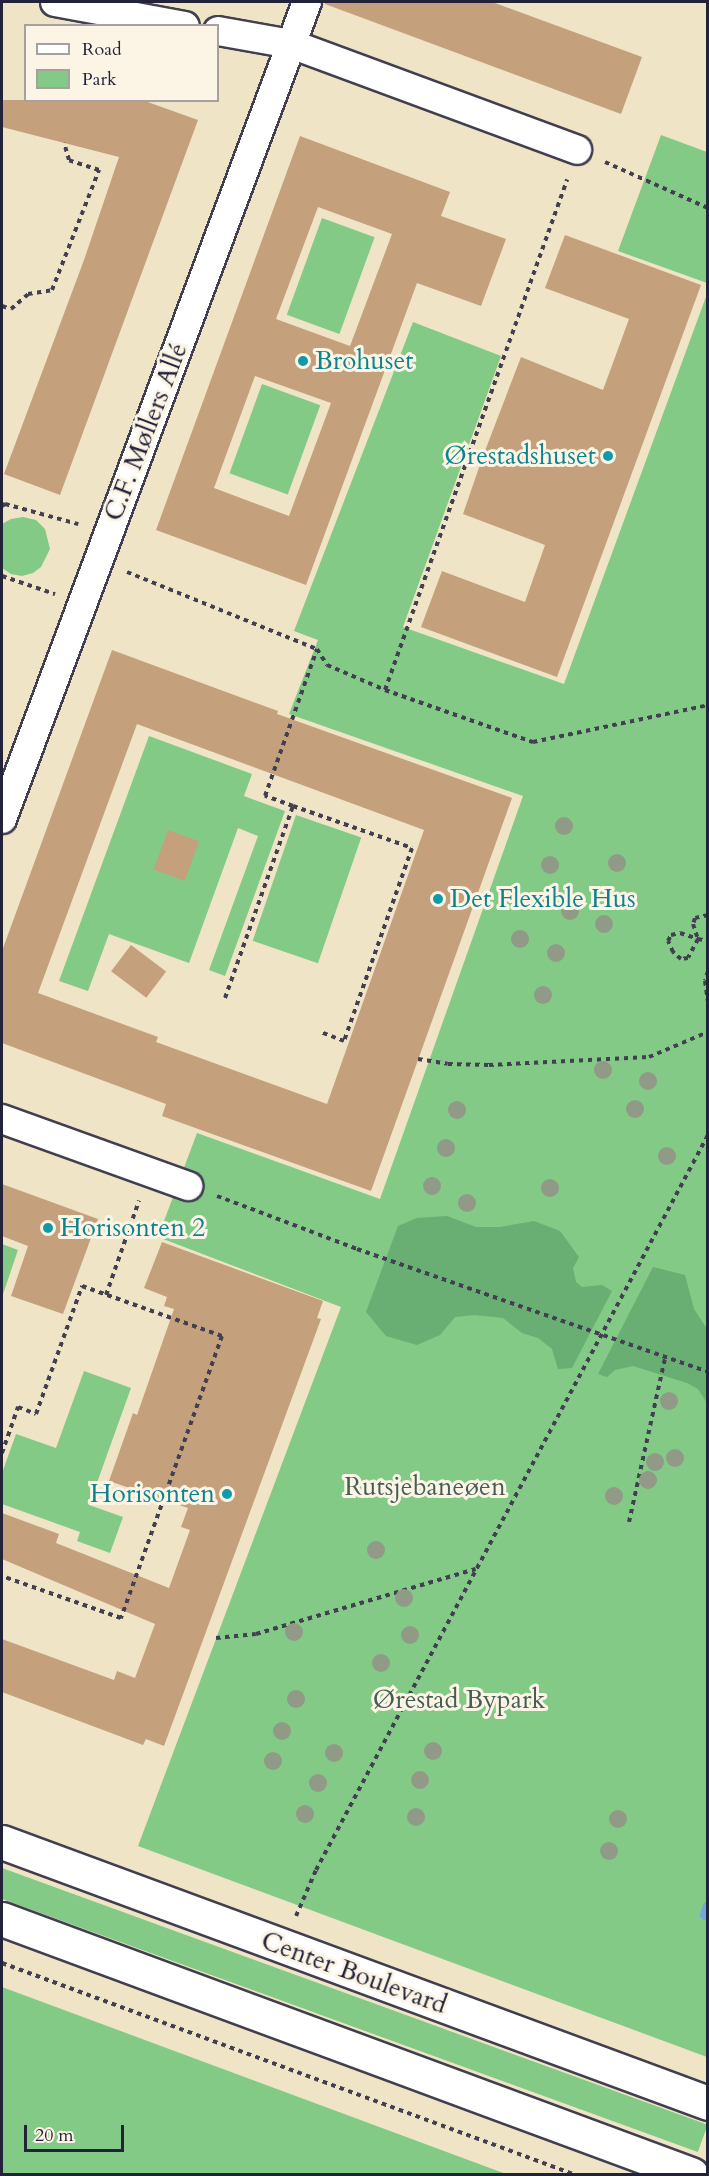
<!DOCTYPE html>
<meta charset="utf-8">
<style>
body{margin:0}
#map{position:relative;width:709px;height:2176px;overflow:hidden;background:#efe4c5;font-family:Cardo,serif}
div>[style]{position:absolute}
.green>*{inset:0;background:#82ca86;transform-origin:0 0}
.forest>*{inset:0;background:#69ae73}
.stream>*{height:10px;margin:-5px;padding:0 5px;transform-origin:5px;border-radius:5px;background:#74a5df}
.building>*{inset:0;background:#c5a07c;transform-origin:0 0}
.path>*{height:4px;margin-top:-2px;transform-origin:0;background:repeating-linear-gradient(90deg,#413f50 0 4.5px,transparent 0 9px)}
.roads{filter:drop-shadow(2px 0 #413f50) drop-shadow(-2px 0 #413f50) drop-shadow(0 2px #413f50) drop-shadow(0 -2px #413f50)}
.street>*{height:28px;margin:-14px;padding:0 14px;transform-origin:14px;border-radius:14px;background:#fff}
.secondary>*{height:33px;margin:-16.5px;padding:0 16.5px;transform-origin:16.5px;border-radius:16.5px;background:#fff}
.trees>*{width:18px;height:18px;margin:-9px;border-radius:50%;background:#919a87}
.dots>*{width:16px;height:16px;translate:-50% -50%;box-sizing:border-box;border:3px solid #fcf5e5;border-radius:50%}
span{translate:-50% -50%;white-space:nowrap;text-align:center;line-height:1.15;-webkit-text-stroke:6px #fcf5e5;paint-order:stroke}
.culture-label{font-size:26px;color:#0d838f}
.left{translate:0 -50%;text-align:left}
.right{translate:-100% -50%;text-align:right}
.street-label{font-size:26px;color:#22223b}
.park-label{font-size:26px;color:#445d55}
.frame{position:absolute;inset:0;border:3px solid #22223b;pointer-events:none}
.legend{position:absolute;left:24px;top:24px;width:195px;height:78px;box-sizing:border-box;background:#fcf5e5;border:2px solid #a5a1a1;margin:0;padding:8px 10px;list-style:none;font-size:18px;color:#22223b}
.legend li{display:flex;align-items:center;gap:12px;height:30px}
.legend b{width:30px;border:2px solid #a5a1a1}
.scale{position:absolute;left:24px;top:2125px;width:100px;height:27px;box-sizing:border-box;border:3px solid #22223b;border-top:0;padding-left:8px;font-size:18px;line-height:21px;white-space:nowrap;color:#22223b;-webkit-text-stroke:4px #fcf5e5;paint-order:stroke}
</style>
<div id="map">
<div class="green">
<div style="clip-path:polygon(661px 135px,707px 152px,707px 283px,618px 251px)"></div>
<div style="left:322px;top:218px;width:56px;height:103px;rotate:20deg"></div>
<div style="clip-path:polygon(707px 294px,707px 2057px,138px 1846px,341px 1307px,158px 1237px,197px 1133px,380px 1199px,523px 796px,289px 714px,318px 640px,294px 631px,413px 322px,501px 356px,403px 627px,564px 684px)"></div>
<div style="left:262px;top:384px;width:62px;height:95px;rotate:20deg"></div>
<div style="clip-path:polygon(23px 517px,36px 520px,45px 529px,50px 549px,41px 567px,33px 573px,22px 576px,11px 574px,2px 568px,2px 524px,11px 519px)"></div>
<div style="clip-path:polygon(149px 736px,252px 774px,244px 796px,285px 811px,225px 976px,209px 970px,258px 836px,238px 828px,189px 963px,109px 934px,88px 991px,59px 981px)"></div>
<div style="left:296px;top:815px;width:69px;height:133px;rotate:19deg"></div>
<div style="clip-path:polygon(2px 1244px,18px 1250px,2px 1297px)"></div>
<div style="clip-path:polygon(84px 1371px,131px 1388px,89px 1505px,123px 1517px,110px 1553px,77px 1541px,80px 1532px,2px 1504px,2px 1473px,16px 1434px,56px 1448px)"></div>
<div style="left:2px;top:1868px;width:751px;height:29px;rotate:20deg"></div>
<div style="clip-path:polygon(2px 1987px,506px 2174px,2px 2174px)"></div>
</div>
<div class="forest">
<div style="clip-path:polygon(447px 1216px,476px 1227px,500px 1227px,534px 1221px,560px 1231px,579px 1257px,573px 1268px,576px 1282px,582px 1287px,602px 1285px,612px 1291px,572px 1368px,558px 1369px,552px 1349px,538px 1338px,522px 1333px,503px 1318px,475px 1315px,455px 1317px,440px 1335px,417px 1345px,386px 1336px,366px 1312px,398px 1226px,417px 1218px)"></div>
<div style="clip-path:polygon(653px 1267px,685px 1275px,694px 1309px,707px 1329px,707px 1403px,698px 1389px,687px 1383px,633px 1366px,615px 1370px,607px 1377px,598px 1374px)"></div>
</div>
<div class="stream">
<div style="left:705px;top:1915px;width:9px;rotate:-72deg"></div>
</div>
<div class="building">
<div style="clip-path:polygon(325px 2px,492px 2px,642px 57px,621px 114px,325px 4px)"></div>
<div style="clip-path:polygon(2px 100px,142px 100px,198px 120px,60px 495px,4px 474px,84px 260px,119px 157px,2px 127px)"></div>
<div style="clip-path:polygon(evenodd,300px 136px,450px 192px,441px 216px,506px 239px,481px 306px,417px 283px,306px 585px,156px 530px,300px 136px,318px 207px,392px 234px,350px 346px,276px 319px,318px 207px,300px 136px,255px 376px,331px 403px,289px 516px,214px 488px,255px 376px)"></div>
<div style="clip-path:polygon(565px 235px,701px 285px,557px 677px,421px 627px,442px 571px,525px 602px,545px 545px,463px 514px,483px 456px,521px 357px,603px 390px,629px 319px,545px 288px)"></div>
<div style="clip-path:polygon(evenodd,112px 650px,278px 711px,277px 714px,512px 798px,371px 1191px,162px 1116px,166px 1104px,2px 1043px,2px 951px,112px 650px,137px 724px,424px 830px,327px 1104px,156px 1042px,158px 1037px,38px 993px,137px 724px)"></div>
<div style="left:168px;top:830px;width:33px;height:42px;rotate:20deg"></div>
<div style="left:131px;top:945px;width:44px;height:33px;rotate:37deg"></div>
<div style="clip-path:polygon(2px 1184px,98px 1219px,63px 1314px,11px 1296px,28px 1246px,2px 1236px)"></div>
<div style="clip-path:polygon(162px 1242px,323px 1301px,317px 1318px,321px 1319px,164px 1746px,146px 1739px,143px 1745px,2px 1692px,2px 1639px,114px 1680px,117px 1671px,135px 1678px,155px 1624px,2px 1559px,2px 1513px,59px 1534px,56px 1543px,169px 1588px,190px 1530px,181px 1527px,188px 1508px,109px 1481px,133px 1413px,137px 1415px,174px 1309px,164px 1306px,167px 1297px,144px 1288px)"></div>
</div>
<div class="path">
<div style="left:605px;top:162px;width:113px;rotate:24.1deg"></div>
<div style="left:2px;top:306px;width:9px;rotate:18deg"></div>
<div style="left:11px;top:309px;width:23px;rotate:-41deg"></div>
<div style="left:28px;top:294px;width:24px;rotate:-9deg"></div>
<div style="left:52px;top:290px;width:129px;rotate:-68.6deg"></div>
<div style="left:99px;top:170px;width:32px;rotate:-162deg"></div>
<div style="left:69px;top:160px;width:18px;rotate:-106deg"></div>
<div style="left:2px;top:506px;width:4px;rotate:-34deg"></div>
<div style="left:5px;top:504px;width:76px;rotate:15.3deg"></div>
<div style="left:127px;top:572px;width:205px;rotate:22.1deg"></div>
<div style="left:317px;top:649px;width:19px;rotate:58deg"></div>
<div style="left:327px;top:665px;width:63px;rotate:23.3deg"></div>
<div style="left:385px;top:690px;width:157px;rotate:19.4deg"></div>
<div style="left:533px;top:742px;width:179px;rotate:-11.9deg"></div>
<div style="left:2px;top:576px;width:56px;rotate:18.8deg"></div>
<div style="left:385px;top:690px;width:542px;rotate:-70.36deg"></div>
<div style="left:293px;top:806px;width:30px;rotate:-160deg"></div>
<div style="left:265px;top:796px;width:156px;rotate:-70.5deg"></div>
<div style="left:708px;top:915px;width:13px;rotate:167deg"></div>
<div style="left:695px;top:918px;width:6px;rotate:108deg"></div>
<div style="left:693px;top:924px;width:16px;rotate:72deg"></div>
<div style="left:698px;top:939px;width:21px;rotate:118deg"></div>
<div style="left:688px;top:958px;width:7px;rotate:172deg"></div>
<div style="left:681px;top:959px;width:11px;rotate:-139deg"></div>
<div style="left:673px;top:952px;width:12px;rotate:-114deg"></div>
<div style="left:668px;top:941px;width:7px;rotate:-63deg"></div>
<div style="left:671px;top:935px;width:9px;rotate:-13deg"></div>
<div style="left:680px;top:933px;width:19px;rotate:18deg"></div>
<div style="left:698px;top:939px;width:10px;rotate:11deg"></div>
<div style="left:708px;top:971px;width:10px;rotate:107deg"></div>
<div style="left:705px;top:981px;width:21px;rotate:82deg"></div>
<div style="left:225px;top:998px;width:204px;rotate:-70.5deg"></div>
<div style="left:293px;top:806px;width:126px;rotate:19.4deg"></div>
<div style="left:412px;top:848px;width:205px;rotate:109.4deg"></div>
<div style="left:344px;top:1041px;width:26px;rotate:-159deg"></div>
<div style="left:418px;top:1059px;width:30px;rotate:9deg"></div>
<div style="left:448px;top:1064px;width:41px;rotate:1.4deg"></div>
<div style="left:489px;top:1065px;width:160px;rotate:-2.9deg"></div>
<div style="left:649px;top:1057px;width:64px;rotate:-23deg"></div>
<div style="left:217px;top:1196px;width:150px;rotate:20.7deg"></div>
<div style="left:357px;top:1249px;width:372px;rotate:19.3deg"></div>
<div style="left:106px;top:1295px;width:100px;rotate:-70.7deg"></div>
<div style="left:2px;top:1453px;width:49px;rotate:-70.8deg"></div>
<div style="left:18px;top:1407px;width:19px;rotate:21deg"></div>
<div style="left:36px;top:1414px;width:136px;rotate:-70.2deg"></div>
<div style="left:82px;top:1286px;width:149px;rotate:19.7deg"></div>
<div style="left:222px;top:1336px;width:300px;rotate:109.7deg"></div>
<div style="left:121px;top:1618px;width:126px;rotate:-160.6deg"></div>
<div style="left:629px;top:1522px;width:168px;rotate:-77.6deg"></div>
<div style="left:216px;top:1638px;width:40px;rotate:-5.7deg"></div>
<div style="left:256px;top:1634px;width:229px;rotate:-16.5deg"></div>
<div style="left:296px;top:1916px;width:50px;rotate:-66.5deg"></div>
<div style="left:316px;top:1870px;width:833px;rotate:-61.93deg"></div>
<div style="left:2px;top:1963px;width:609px;rotate:20.28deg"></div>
</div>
<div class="roads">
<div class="street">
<div style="left:55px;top:2px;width:132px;rotate:10.5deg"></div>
<div style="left:218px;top:31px;width:74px;rotate:10.1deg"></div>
<div style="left:291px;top:44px;width:305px;rotate:20.3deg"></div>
<div style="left:2px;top:819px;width:872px;rotate:-69.53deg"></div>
<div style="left:2px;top:1119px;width:198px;rotate:19.8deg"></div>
</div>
<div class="secondary">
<div style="left:2px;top:1842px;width:753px;rotate:20.29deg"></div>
<div style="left:2px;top:1919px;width:735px;rotate:20.31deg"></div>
</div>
</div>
<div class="trees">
<div style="left:564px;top:826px"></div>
<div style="left:617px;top:863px"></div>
<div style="left:550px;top:865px"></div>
<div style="left:536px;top:901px"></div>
<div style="left:570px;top:911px"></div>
<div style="left:604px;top:924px"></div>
<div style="left:520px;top:939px"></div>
<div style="left:556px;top:953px"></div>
<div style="left:543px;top:995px"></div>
<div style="left:603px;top:1070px"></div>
<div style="left:648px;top:1081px"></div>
<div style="left:635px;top:1109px"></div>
<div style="left:457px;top:1110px"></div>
<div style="left:446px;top:1148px"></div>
<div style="left:667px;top:1156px"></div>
<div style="left:432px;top:1186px"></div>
<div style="left:550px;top:1188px"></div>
<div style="left:467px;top:1203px"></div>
<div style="left:669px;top:1401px"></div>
<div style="left:675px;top:1458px"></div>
<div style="left:655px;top:1462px"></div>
<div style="left:648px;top:1480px"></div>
<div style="left:614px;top:1496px"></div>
<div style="left:376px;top:1550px"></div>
<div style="left:404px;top:1598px"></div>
<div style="left:294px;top:1632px"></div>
<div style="left:410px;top:1635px"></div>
<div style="left:381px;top:1663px"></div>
<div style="left:296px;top:1699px"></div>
<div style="left:282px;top:1731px"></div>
<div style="left:433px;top:1751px"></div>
<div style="left:334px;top:1753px"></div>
<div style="left:273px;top:1761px"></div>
<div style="left:420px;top:1780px"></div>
<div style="left:318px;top:1783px"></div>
<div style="left:305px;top:1814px"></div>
<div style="left:416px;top:1817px"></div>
<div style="left:618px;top:1819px"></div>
<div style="left:609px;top:1851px"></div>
</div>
<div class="dots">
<div style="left:303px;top:361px;background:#0f9aa8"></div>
<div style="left:608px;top:456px;background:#0f9aa8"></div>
<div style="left:438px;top:899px;background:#0f9aa8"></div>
<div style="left:48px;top:1228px;background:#0f9aa8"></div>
<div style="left:227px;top:1494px;background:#0f9aa8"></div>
</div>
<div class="culture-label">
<span class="left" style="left:315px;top:361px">Brohuset</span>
<span class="right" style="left:596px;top:456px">Ørestadshuset</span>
<span class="left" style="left:450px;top:899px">Det Flexible Hus</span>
<span class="left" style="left:60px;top:1228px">Horisonten 2</span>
<span class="right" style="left:215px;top:1494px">Horisonten</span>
</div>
<div class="street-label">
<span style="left:146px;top:432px;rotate:-69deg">C.F. Møllers Allé</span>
<span style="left:354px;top:1973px;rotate:20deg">Center Boulevard</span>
</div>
<div class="park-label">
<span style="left:425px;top:1487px">Rutsjebaneøen</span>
<span style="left:459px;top:1700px">Ørestad Bypark</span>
</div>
<div class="frame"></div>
<ul class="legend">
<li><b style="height:8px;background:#fff"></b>Road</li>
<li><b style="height:16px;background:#82ca86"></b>Park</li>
</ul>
<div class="scale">20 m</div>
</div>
